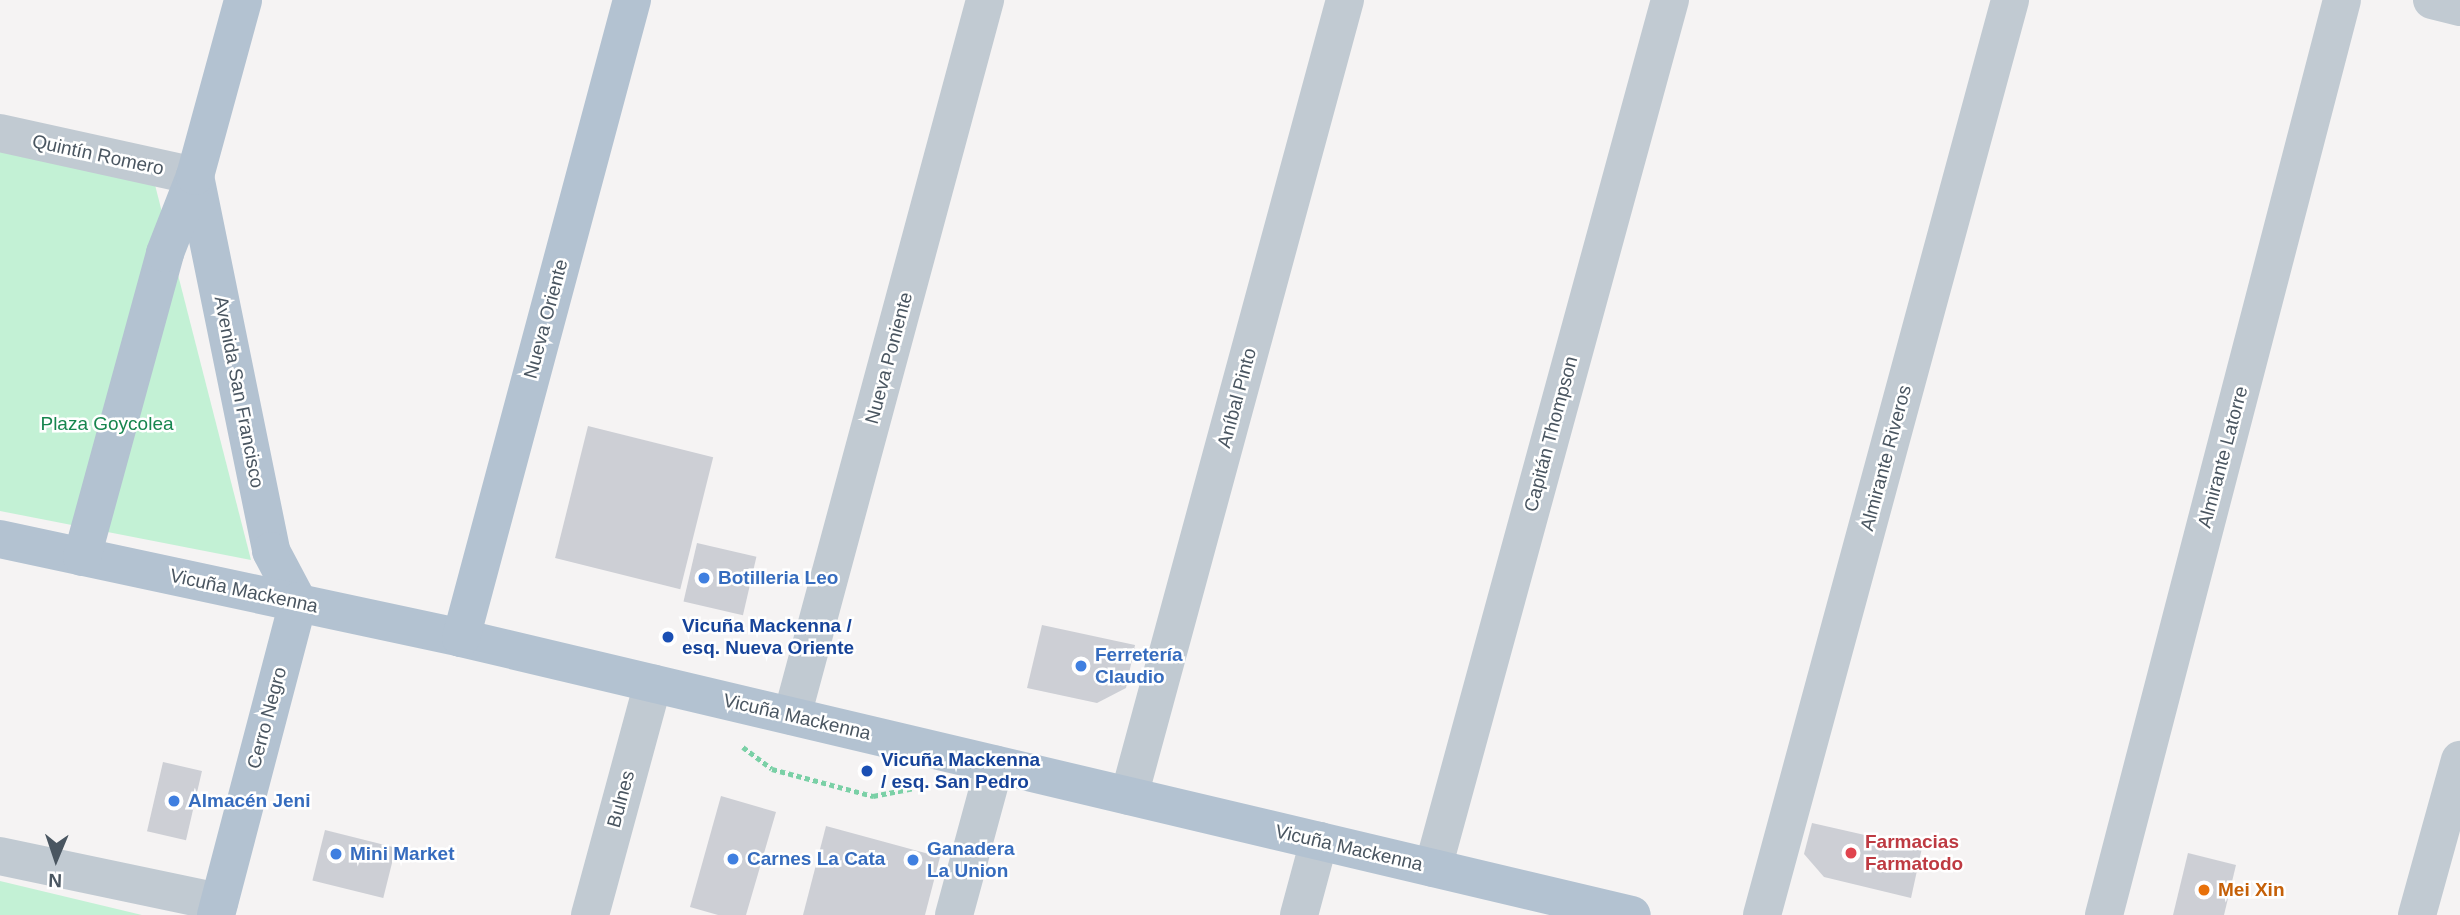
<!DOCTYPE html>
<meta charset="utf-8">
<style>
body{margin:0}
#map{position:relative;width:2460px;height:915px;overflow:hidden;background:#f5f3f3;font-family:Helvetica,sans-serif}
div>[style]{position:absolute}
.green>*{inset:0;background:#c3f1d5}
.building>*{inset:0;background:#cdcfd5;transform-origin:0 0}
.path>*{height:4.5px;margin-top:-2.25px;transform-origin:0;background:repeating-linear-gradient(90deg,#7ad0a6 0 5px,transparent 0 8.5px)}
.minor>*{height:38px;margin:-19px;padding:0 19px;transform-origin:19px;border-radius:19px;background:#c1cad2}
.major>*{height:38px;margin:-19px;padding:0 19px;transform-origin:19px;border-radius:19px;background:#b3c2d1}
.dots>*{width:19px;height:19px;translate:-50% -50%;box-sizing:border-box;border:4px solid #fff;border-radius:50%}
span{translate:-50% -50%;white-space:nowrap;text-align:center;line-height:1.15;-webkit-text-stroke:5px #fff;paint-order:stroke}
.street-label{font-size:19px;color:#4a5661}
.park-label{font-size:19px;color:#17864f}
.shop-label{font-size:19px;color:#366cbe;font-weight:700}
.left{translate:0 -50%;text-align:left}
.transit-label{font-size:19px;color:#164399;font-weight:700}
.health-label{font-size:19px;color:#be3a42;font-weight:700}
.food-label{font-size:19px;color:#c56008;font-weight:700}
.north{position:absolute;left:21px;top:824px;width:70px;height:70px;-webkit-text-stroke:5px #fff;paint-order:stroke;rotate:182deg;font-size:19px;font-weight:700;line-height:28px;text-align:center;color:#4a5661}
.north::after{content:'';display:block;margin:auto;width:24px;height:32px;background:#4a5661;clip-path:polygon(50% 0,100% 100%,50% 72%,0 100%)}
</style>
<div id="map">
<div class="green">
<div style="clip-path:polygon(0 148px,154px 181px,251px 560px,0 511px)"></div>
<div style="clip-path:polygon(0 881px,142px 915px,0 915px)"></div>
</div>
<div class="building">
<div style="left:588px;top:426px;width:129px;height:136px;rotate:14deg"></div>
<div style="left:697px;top:543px;width:61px;height:60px;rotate:13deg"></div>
<div style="clip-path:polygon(1042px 625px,1135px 645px,1126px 688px,1097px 703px,1027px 688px)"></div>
<div style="left:163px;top:762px;width:40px;height:71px;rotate:13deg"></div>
<div style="clip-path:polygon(721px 796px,776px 812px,746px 915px,718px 915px,690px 907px)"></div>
<div style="clip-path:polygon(1812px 823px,1922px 848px,1911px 898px,1824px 877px,1804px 854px)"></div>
<div style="clip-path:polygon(826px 826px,940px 857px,925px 915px,803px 915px)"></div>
<div style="left:325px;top:830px;width:73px;height:52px;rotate:14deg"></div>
<div style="clip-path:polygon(2188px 853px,2236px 865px,2224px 915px,2173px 915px)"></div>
</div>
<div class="path">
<div style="left:743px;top:747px;width:36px;rotate:37deg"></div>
<div style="left:772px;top:769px;width:105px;rotate:15deg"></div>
<div style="left:873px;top:796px;width:42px;rotate:-11deg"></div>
</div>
<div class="minor">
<div style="left:2432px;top:0;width:29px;rotate:14deg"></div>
<div style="left:0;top:133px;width:200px;rotate:12.4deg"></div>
<div style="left:792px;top:716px;width:742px;rotate:-74.91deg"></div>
<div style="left:1129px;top:796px;width:825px;rotate:-74.82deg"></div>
<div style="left:0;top:856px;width:224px;rotate:11.9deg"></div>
<div style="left:1433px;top:868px;width:900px;rotate:-74.73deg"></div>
<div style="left:590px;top:915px;width:240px;rotate:-74.8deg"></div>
<div style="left:954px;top:915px;width:156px;rotate:-74.8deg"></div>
<div style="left:1299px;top:915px;width:77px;rotate:-74.9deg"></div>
<div style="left:1762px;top:915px;width:948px;rotate:-74.83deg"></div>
<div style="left:2104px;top:915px;width:945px;rotate:-75.42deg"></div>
<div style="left:2417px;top:915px;width:161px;rotate:-74.5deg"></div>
</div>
<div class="major">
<div style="left:195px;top:176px;width:383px;rotate:78.5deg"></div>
<div style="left:271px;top:551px;width:58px;rotate:62.1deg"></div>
<div style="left:0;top:539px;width:472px;rotate:12.1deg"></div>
<div style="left:461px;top:638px;width:1203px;rotate:13.31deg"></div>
<div style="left:82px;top:557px;width:315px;rotate:-74.7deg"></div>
<div style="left:165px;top:253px;width:83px;rotate:-68.7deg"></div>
<div style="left:195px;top:176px;width:182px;rotate:-74.7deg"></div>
<div style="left:461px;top:638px;width:661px;rotate:-75deg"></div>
<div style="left:216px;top:915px;width:324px;rotate:-75.3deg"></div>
</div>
<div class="dots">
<div style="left:704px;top:578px;background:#3f7fe0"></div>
<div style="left:668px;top:637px;background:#1a4fb4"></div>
<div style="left:1081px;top:666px;background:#3f7fe0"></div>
<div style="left:867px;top:771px;background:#1a4fb4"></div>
<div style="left:174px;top:801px;background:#3f7fe0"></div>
<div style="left:1851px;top:853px;background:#e0444e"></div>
<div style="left:336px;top:854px;background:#3f7fe0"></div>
<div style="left:733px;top:859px;background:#3f7fe0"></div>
<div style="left:913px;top:860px;background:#3f7fe0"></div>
<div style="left:2204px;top:890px;background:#e8710a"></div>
</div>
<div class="street-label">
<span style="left:98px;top:155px;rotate:12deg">Quintín Romero</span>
<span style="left:546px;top:319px;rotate:-75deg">Nueva Oriente</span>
<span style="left:889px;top:358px;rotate:-75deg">Nueva Poniente</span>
<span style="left:239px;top:392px;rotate:79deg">Avenida San Francisco</span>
<span style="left:1237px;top:398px;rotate:-75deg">Aníbal Pinto</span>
<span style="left:1551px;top:434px;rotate:-75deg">Capitán Thompson</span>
<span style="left:2223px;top:457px;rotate:-75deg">Almirante Latorre</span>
<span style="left:1886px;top:458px;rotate:-75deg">Almirante Riveros</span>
<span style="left:244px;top:591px;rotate:12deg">Vicuña Mackenna</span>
<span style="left:797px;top:717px;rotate:13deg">Vicuña Mackenna</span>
<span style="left:267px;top:718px;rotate:-75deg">Cerro Negro</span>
<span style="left:621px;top:799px;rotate:-75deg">Bulnes</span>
<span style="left:1349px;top:848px;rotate:13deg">Vicuña Mackenna</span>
</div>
<div class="park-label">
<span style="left:107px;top:424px">Plaza Goycolea</span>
</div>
<div class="shop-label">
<span class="left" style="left:718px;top:578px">Botilleria Leo</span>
<span class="left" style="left:1095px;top:666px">Ferretería<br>Claudio</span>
<span class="left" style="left:188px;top:801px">Almacén Jeni</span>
<span class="left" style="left:927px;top:860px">Ganadera<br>La Union</span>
<span class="left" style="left:350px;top:854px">Mini Market</span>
<span class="left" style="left:747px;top:859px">Carnes La Cata</span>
</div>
<div class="transit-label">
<span class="left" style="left:682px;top:637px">Vicuña Mackenna /<br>esq. Nueva Oriente</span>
<span class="left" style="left:881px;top:771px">Vicuña Mackenna<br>/ esq. San Pedro</span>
</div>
<div class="health-label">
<span class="left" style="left:1865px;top:853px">Farmacias<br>Farmatodo</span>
</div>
<div class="food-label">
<span class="left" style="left:2218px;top:890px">Mei Xin</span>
</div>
<div class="north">N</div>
</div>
